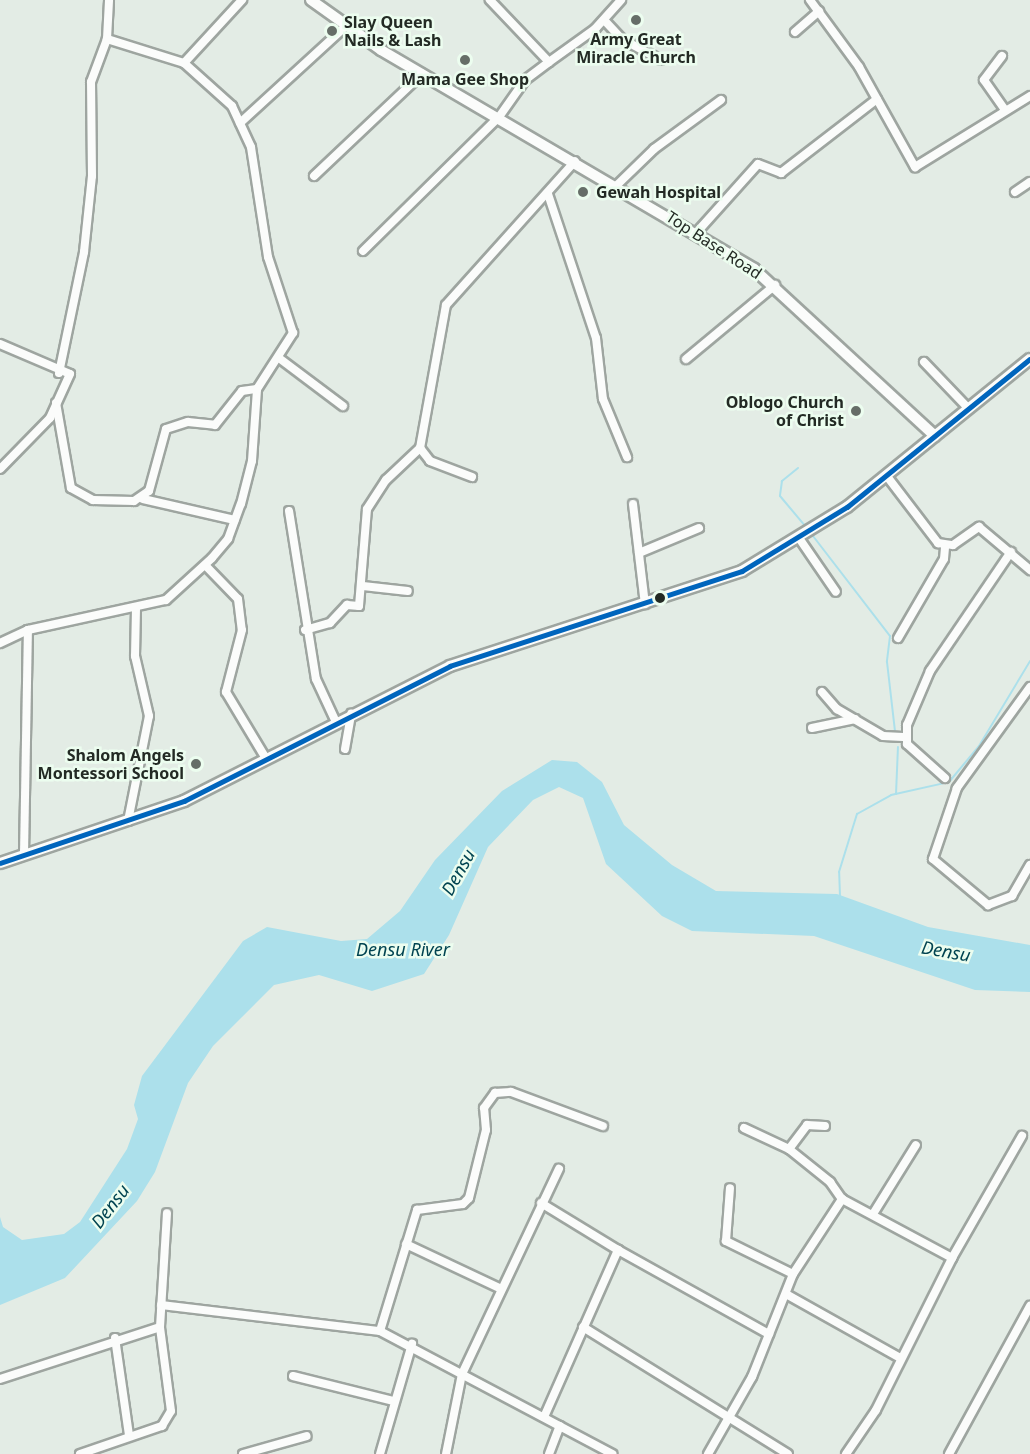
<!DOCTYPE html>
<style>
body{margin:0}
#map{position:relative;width:1030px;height:1454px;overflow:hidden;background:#e3ece5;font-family:"Noto Sans",sans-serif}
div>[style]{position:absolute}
.water>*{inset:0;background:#ace0eb}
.stream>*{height:2px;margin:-1px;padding:0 1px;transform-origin:1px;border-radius:1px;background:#ace0eb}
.roads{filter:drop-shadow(2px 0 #9ea5a0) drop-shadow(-2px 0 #9ea5a0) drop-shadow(0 2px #9ea5a0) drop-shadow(0 -2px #9ea5a0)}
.street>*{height:8px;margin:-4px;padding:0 4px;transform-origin:4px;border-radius:4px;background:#fbfcfb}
.secondary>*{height:10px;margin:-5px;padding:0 5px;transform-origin:5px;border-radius:5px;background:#fbfcfb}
.bus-1>*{height:4.5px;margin:-2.25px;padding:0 2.25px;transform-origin:2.25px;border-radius:2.25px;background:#0065bd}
.dots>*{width:16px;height:16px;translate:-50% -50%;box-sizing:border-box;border:3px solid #ecfdef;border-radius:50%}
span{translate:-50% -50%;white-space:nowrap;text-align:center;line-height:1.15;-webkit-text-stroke:5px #ecfdef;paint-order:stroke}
.poi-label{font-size:16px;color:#232a24;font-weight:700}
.left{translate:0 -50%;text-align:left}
.right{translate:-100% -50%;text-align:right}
.street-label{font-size:16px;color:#232a24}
.water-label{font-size:18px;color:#014451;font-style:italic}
</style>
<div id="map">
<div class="water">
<div style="clip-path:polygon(552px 760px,577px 762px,602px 782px,624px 825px,672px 865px,716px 891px,837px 894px,928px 927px,1030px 945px,1030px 992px,975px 990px,814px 936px,692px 931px,662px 916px,606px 864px,583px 798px,559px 787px,533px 800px,488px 847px,449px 935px,424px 974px,372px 991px,319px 975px,274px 985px,213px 1046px,188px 1083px,155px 1172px,137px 1201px,65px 1278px,0 1305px,0 1217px,3px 1227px,22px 1240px,64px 1234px,80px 1222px,127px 1149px,138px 1119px,134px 1105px,142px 1076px,243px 941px,267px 927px,341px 941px,367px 939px,400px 911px,435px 860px,502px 791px)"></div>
</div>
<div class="stream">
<div style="left:798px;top:468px;width:21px;rotate:141deg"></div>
<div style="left:782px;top:481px;width:15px;rotate:98deg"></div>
<div style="left:780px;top:496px;width:40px;rotate:50deg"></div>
<div style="left:813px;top:536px;width:126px;rotate:52.4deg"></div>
<div style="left:890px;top:636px;width:26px;rotate:97deg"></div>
<div style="left:887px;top:662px;width:69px;rotate:83.4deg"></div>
<div style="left:896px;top:794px;width:47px;rotate:-87.6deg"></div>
<div style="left:840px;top:896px;width:24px;rotate:-92deg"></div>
<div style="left:839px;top:872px;width:61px;rotate:-72.8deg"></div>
<div style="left:857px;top:814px;width:39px;rotate:-29deg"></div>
<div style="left:891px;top:795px;width:59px;rotate:-12.6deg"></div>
<div style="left:949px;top:782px;width:47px;rotate:-50.2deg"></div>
<div style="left:979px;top:746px;width:99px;rotate:-59deg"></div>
</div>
<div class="roads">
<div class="street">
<div style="left:810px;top:0;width:83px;rotate:53.8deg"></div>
<div style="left:859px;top:67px;width:115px;rotate:60.8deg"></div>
<div style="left:915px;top:167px;width:135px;rotate:-31.7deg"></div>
<div style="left:605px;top:21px;width:25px;rotate:47deg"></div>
<div style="left:622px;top:39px;width:44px;rotate:28.3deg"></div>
<div style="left:795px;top:32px;width:32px;rotate:-41deg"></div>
<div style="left:1002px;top:56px;width:30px;rotate:127deg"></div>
<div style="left:984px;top:80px;width:37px;rotate:55deg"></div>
<div style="left:549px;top:62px;width:57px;rotate:-35.7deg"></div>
<div style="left:595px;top:29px;width:39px;rotate:-48deg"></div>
<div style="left:184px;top:63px;width:86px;rotate:-47.4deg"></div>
<div style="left:240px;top:123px;width:144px;rotate:-42.5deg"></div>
<div style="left:314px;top:176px;width:149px;rotate:-43.4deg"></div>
<div style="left:616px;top:186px;width:53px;rotate:-44.2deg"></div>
<div style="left:654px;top:149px;width:83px;rotate:-36.2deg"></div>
<div style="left:1015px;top:192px;width:18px;rotate:-34deg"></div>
<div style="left:548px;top:194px;width:152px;rotate:71.6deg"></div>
<div style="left:596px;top:338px;width:61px;rotate:83.5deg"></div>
<div style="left:603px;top:399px;width:63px;rotate:67.5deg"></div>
<div style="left:697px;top:232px;width:91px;rotate:-48.1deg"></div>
<div style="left:758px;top:164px;width:25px;rotate:21deg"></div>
<div style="left:781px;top:173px;width:121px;rotate:-37.6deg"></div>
<div style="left:363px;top:251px;width:191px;rotate:-44.6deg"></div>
<div style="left:499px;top:117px;width:45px;rotate:-54.9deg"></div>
<div style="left:525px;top:80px;width:30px;rotate:-37deg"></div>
<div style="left:549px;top:62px;width:86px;rotate:-133.6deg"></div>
<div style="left:0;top:344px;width:76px;rotate:23.2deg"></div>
<div style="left:70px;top:374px;width:48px;rotate:114.4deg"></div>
<div style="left:50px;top:418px;width:71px;rotate:134.4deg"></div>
<div style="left:279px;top:358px;width:80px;rotate:36.9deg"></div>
<div style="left:686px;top:359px;width:116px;rotate:-39.7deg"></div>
<div style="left:924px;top:362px;width:62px;rotate:46.3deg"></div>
<div style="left:59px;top:373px;width:124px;rotate:-78.3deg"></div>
<div style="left:84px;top:252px;width:76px;rotate:-84deg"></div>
<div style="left:92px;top:176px;width:94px;rotate:-90.6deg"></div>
<div style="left:91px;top:82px;width:46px;rotate:-69.6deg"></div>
<div style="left:107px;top:39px;width:39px;rotate:-87deg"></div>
<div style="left:56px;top:403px;width:86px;rotate:80deg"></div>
<div style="left:71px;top:488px;width:25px;rotate:29deg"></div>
<div style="left:93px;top:500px;width:41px;rotate:1.4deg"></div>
<div style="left:134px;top:501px;width:18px;rotate:-34deg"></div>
<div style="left:149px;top:491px;width:64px;rotate:-74.7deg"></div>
<div style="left:166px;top:429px;width:23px;rotate:-18deg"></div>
<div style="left:188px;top:422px;width:27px;rotate:6deg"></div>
<div style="left:215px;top:425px;width:43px;rotate:-51.5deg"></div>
<div style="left:242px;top:391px;width:15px;rotate:-8deg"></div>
<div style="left:420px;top:448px;width:16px;rotate:52deg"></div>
<div style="left:430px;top:461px;width:45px;rotate:20.9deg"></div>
<div style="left:886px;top:475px;width:86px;rotate:52.6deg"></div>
<div style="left:938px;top:543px;width:15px;rotate:8deg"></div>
<div style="left:953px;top:545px;width:32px;rotate:-35deg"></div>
<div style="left:979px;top:527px;width:67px;rotate:40.1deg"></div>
<div style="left:143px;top:499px;width:94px;rotate:12.9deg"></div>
<div style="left:633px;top:504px;width:101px;rotate:83.2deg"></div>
<div style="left:289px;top:511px;width:170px;rotate:80.9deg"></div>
<div style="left:316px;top:679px;width:47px;rotate:65.1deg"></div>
<div style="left:799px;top:538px;width:65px;rotate:55.6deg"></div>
<div style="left:639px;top:553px;width:65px;rotate:-22.6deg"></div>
<div style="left:205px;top:565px;width:47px;rotate:45.9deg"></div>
<div style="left:238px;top:599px;width:31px;rotate:83deg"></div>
<div style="left:242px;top:630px;width:64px;rotate:104.5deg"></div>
<div style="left:226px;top:692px;width:76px;rotate:59deg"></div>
<div style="left:363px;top:586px;width:45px;rotate:6.3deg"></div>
<div style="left:305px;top:630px;width:26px;rotate:-16deg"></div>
<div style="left:330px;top:623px;width:25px;rotate:-47deg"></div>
<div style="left:347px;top:605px;width:12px;rotate:5deg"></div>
<div style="left:359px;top:606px;width:97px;rotate:-85.3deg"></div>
<div style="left:367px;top:509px;width:35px;rotate:-57deg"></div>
<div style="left:386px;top:480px;width:47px;rotate:-43.3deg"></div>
<div style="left:420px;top:448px;width:145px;rotate:-79.7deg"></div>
<div style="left:446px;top:305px;width:193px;rotate:-48.1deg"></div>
<div style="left:898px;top:638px;width:91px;rotate:-59.8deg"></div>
<div style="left:944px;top:559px;width:12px;rotate:-85deg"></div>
<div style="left:0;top:643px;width:31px;rotate:-25deg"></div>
<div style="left:28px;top:630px;width:141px;rotate:-12.3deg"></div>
<div style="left:166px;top:600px;width:62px;rotate:-42.4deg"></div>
<div style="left:212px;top:558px;width:25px;rotate:-50deg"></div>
<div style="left:228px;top:539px;width:37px;rotate:-70deg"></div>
<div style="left:241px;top:504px;width:44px;rotate:-75.7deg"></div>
<div style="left:252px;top:461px;width:72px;rotate:-86deg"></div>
<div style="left:257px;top:389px;width:67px;rotate:-57.3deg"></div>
<div style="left:293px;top:333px;width:80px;rotate:-108.2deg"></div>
<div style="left:268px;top:257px;width:111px;rotate:-98.8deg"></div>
<div style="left:251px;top:147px;width:45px;rotate:-114.9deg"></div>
<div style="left:232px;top:106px;width:64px;rotate:-138.1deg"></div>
<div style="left:184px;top:63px;width:81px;rotate:-162.7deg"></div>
<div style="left:1030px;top:687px;width:125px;rotate:125.9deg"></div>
<div style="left:957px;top:788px;width:75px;rotate:108.7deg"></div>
<div style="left:933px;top:859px;width:72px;rotate:39.9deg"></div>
<div style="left:988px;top:905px;width:26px;rotate:-21deg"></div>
<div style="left:1012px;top:896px;width:36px;rotate:-60deg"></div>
<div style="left:822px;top:692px;width:23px;rotate:49deg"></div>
<div style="left:837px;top:709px;width:53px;rotate:30.4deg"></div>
<div style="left:883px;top:736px;width:20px;rotate:3deg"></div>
<div style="left:812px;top:728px;width:44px;rotate:-11.8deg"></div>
<div style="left:345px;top:749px;width:36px;rotate:-80deg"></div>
<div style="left:945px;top:778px;width:51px;rotate:-138.2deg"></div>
<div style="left:907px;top:744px;width:19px;rotate:-90deg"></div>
<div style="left:907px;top:725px;width:59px;rotate:-66.9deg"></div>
<div style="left:930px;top:671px;width:144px;rotate:-55.8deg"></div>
<div style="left:128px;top:821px;width:107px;rotate:-78.7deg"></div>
<div style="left:149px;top:716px;width:62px;rotate:-103.1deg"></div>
<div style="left:135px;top:656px;width:47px;rotate:-88.8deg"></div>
<div style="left:24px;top:855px;width:225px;rotate:-89deg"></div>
<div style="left:744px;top:1128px;width:50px;rotate:25deg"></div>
<div style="left:789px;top:1149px;width:53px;rotate:38.8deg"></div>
<div style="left:830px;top:1182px;width:21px;rotate:55deg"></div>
<div style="left:842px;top:1199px;width:125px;rotate:28.2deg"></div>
<div style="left:789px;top:1149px;width:30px;rotate:-53deg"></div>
<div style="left:807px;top:1125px;width:18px;rotate:3deg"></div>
<div style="left:541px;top:1203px;width:90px;rotate:31.4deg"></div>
<div style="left:873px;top:1214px;width:81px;rotate:-58.1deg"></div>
<div style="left:406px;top:1244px;width:103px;rotate:25.3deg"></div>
<div style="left:793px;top:1274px;width:90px;rotate:-56.8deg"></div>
<div style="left:786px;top:1294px;width:131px;rotate:29.3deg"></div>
<div style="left:161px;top:1305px;width:221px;rotate:6.8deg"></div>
<div style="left:380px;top:1331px;width:263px;rotate:27.9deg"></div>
<div style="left:583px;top:1327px;width:241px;rotate:31.8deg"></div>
<div style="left:380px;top:1331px;width:127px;rotate:-73deg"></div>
<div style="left:417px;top:1210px;width:46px;rotate:-7.4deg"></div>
<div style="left:463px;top:1204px;width:8px;rotate:-45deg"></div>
<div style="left:469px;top:1198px;width:70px;rotate:-76deg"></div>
<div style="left:486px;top:1130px;width:22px;rotate:-95deg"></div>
<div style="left:484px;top:1108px;width:19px;rotate:-54deg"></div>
<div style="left:495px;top:1093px;width:16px;rotate:-4deg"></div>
<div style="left:511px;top:1092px;width:98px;rotate:20.3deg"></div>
<div style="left:115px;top:1338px;width:98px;rotate:81.8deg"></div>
<div style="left:293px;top:1376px;width:103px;rotate:14deg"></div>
<div style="left:0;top:1379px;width:168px;rotate:-18deg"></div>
<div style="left:544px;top:1417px;width:183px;rotate:-66.1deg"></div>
<div style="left:618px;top:1250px;width:173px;rotate:29.1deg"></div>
<div style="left:80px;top:1454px;width:87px;rotate:-18.9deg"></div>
<div style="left:162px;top:1426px;width:17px;rotate:-59deg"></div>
<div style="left:171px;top:1411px;width:85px;rotate:-97.5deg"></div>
<div style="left:160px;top:1327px;width:114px;rotate:-86.5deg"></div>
<div style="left:243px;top:1454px;width:66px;rotate:-15.7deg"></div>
<div style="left:380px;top:1454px;width:115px;rotate:-73.8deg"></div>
<div style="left:446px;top:1454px;width:82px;rotate:-78.7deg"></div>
<div style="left:462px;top:1374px;width:227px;rotate:-64.7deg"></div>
<div style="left:549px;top:1454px;width:30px;rotate:-69deg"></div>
<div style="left:708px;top:1454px;width:89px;rotate:-60.3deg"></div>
<div style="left:752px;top:1377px;width:111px;rotate:-68.3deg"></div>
<div style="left:793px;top:1274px;width:75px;rotate:-153.8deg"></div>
<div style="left:726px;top:1241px;width:53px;rotate:-85.7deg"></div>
<div style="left:846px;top:1454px;width:53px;rotate:-55.7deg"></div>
<div style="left:876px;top:1410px;width:170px;rotate:-63.4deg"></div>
<div style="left:952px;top:1258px;width:141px;rotate:-60.2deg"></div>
<div style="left:949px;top:1454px;width:169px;rotate:-61.3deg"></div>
</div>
<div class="secondary">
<div style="left:311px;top:0;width:86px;rotate:35.5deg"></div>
<div style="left:381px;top:50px;width:433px;rotate:30.4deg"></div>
<div style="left:754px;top:269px;width:246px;rotate:42.7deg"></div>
<div style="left:0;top:863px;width:194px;rotate:-18.6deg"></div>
<div style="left:184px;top:801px;width:298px;rotate:-26.9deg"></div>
<div style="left:450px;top:666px;width:307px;rotate:-18deg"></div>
<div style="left:742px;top:571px;width:123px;rotate:-31.4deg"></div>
<div style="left:847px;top:507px;width:235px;rotate:-39deg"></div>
</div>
</div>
<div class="bus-1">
<div style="left:0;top:863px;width:194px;rotate:-18.6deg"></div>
<div style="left:184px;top:801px;width:298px;rotate:-26.9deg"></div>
<div style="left:450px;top:666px;width:307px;rotate:-18deg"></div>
<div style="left:742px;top:571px;width:123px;rotate:-31.4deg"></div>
<div style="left:847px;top:507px;width:235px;rotate:-39deg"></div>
</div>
<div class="dots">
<div style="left:636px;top:20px;background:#666e68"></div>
<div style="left:332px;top:31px;background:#666e68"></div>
<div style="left:465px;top:60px;background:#666e68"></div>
<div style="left:583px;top:192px;background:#666e68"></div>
<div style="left:856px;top:411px;background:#666e68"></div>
<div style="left:660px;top:598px;background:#232a24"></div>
<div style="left:196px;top:764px;background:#666e68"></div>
</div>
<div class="poi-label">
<span class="left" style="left:344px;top:31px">Slay Queen<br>Nails &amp; Lash</span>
<span style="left:636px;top:48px">Army Great<br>Miracle Church</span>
<span style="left:465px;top:79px">Mama Gee Shop</span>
<span class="left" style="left:596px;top:192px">Gewah Hospital</span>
<span class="right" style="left:844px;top:411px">Oblogo Church<br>of Christ</span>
<span class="right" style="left:184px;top:764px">Shalom Angels<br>Montessori School</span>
</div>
<div class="street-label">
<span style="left:714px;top:245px;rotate:33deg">Top Base Road</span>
</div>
<div class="water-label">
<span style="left:458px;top:872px;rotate:-61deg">Densu</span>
<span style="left:403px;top:949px">Densu River</span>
<span style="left:946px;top:951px;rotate:10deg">Densu</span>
<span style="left:110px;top:1206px;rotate:-52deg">Densu</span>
</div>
</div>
